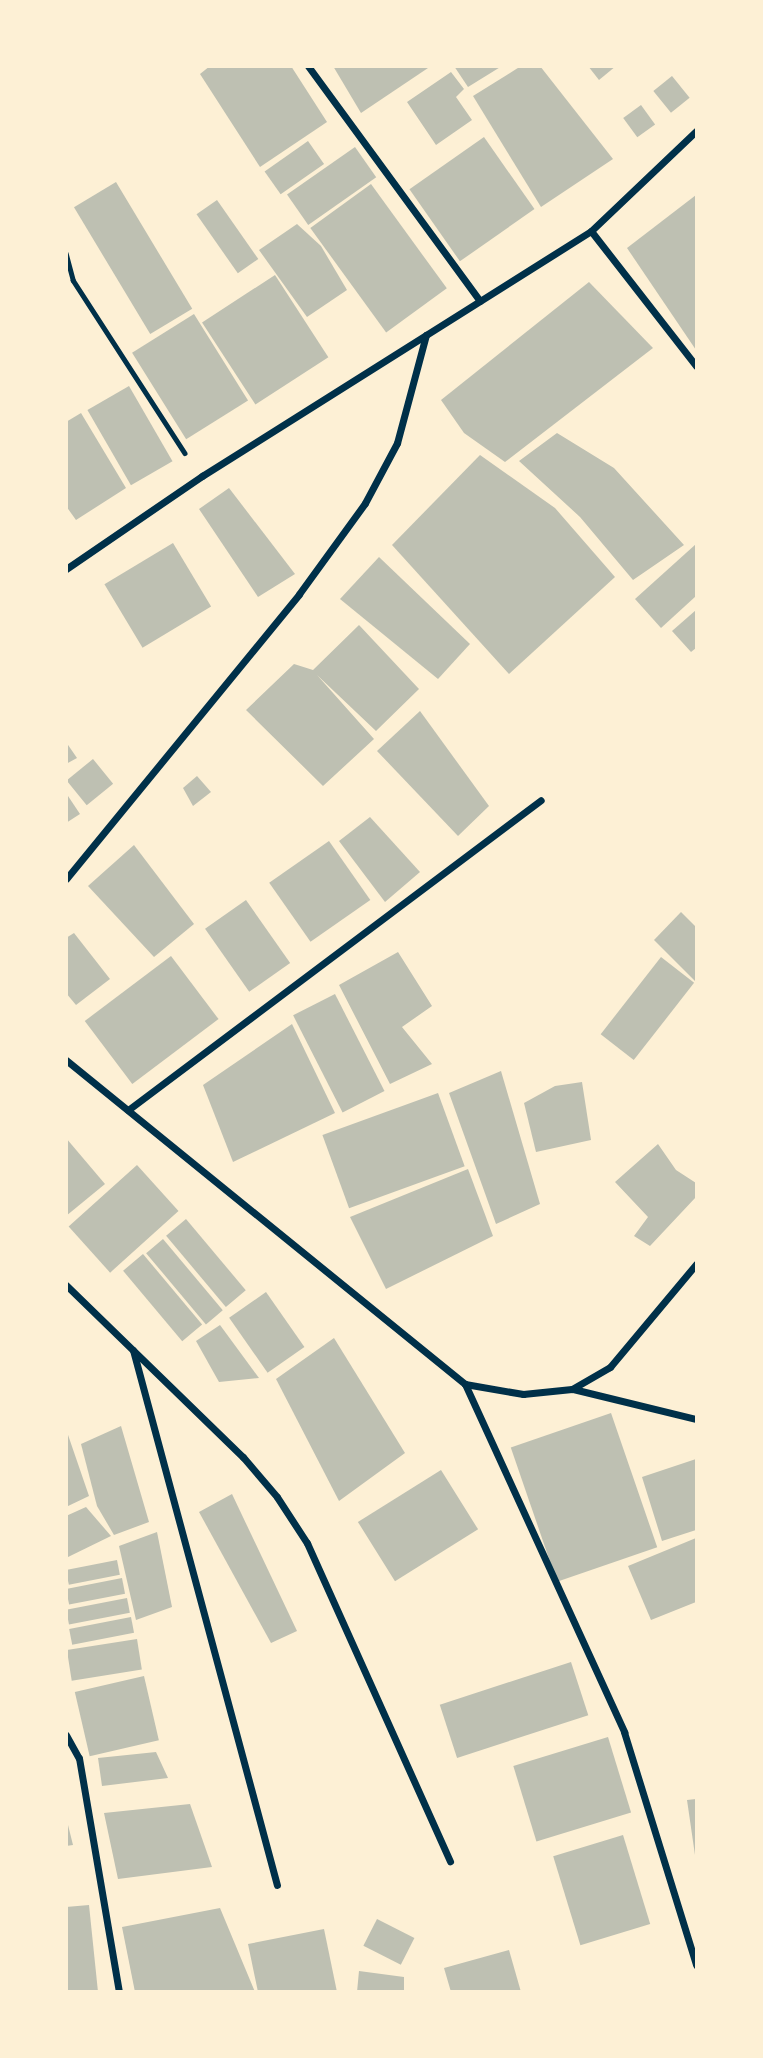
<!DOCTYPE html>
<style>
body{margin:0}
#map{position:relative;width:763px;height:2058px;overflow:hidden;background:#fdf0d5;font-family:Figtree,sans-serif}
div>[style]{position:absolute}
.building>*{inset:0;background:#bec0b2;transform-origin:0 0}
.path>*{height:4.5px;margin:-2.25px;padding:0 2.25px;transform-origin:2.25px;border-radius:2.25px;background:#003049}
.minor>*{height:7px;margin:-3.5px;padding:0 3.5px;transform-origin:3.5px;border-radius:3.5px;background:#003049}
span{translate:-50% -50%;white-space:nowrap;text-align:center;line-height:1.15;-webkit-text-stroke:6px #fdf0d5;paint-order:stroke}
.frame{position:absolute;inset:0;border:68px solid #fdf0d5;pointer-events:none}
</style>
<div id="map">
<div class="building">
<div style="clip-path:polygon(210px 66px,291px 66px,327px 122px,260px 167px,200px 74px)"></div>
<div style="clip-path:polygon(333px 66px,431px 66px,361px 113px)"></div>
<div style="clip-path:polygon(454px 66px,502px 66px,468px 87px)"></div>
<div style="clip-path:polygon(521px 66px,540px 66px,613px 159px,541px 207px,473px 96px)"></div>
<div style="clip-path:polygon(588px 66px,616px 66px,599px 80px)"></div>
<div style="clip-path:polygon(451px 72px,464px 89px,456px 97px,472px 120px,436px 145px,407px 102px)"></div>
<div style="left:672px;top:76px;width:28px;height:24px;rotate:51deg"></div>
<div style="left:641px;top:105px;width:24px;height:22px;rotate:54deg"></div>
<div style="left:484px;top:137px;width:88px;height:91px;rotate:55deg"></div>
<div style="left:308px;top:141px;width:28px;height:53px;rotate:55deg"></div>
<div style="left:355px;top:147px;width:37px;height:83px;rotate:55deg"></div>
<div style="left:116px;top:182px;width:148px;height:49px;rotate:59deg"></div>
<div style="left:371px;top:184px;width:129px;height:75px;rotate:54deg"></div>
<div style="clip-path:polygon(696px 195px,696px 350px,627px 248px)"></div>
<div style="left:217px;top:200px;width:72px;height:25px;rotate:55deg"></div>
<div style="clip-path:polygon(297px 224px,321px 246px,347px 290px,307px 317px,259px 250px)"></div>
<div style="left:275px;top:275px;width:98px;height:87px;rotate:57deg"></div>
<div style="clip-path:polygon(589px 282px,653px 348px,505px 462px,464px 433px,441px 400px)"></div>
<div style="left:194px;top:314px;width:102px;height:73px;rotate:58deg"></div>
<div style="left:129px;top:386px;width:87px;height:48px;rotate:60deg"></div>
<div style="clip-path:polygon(81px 413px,126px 488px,76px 520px,66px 506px,66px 422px)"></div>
<div style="clip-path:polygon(557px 433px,614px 468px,684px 545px,633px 580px,580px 517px,519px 461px)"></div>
<div style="clip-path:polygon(480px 455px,555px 508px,615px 577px,509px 674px,392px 545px)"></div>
<div style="clip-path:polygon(229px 488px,295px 574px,258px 597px,199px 509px)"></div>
<div style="left:173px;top:543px;width:74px;height:80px;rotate:59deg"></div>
<div style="clip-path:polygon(696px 544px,696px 596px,661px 628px,635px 599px)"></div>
<div style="clip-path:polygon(379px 557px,470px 644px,438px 679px,340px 599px)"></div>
<div style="clip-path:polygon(696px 610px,696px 648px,691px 652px,672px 631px)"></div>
<div style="clip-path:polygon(359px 625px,419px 689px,376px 731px,317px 675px,374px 739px,323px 786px,246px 710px,294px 664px,313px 670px)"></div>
<div style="clip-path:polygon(420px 711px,489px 806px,458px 836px,377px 751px)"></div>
<div style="clip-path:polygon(66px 742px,77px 758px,66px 764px)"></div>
<div style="left:93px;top:759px;width:32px;height:34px;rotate:51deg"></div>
<div style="clip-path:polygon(197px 776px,211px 792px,193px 806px,183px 788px)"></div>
<div style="clip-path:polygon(66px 793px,80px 814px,66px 823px)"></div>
<div style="clip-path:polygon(370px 817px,420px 872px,385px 902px,339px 841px)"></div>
<div style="left:329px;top:841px;width:72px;height:73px;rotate:55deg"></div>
<div style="clip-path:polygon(134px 845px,194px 924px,154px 957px,88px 886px)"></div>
<div style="left:246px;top:900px;width:77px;height:50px;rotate:55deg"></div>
<div style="clip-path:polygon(681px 912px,696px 927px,696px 982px,654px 940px)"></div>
<div style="clip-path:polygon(74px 933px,110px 979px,76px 1005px,66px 993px,66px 938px)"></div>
<div style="clip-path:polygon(398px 952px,432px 1006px,402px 1027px,432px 1064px,390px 1084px,339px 985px)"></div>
<div style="left:171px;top:956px;width:79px;height:108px;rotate:53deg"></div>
<div style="left:661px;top:957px;width:42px;height:98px;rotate:38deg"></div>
<div style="left:335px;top:994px;width:109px;height:47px;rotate:63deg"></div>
<div style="clip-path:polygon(292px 1024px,335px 1113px,233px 1162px,203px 1085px)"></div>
<div style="clip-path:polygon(501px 1071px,540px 1204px,496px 1224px,449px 1093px)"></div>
<div style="clip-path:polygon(582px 1082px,591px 1140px,536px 1152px,524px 1103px,555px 1086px)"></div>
<div style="left:438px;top:1093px;width:78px;height:123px;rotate:70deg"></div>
<div style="clip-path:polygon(66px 1138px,105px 1184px,66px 1216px)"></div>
<div style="clip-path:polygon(658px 1144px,676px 1170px,696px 1183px,696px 1197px,650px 1246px,634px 1236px,648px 1217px,615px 1182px)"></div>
<div style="left:137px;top:1165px;width:62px;height:92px;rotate:48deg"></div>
<div style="clip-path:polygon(468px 1169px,493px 1236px,386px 1289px,350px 1217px)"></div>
<div style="left:186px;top:1219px;width:93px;height:26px;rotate:50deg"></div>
<div style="left:163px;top:1239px;width:93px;height:22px;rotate:50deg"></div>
<div style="left:143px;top:1254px;width:92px;height:26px;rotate:50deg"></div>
<div style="left:266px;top:1292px;width:67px;height:45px;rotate:55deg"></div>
<div style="clip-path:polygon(220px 1325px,259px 1378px,219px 1382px,196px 1341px)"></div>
<div style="clip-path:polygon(334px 1338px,405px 1453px,339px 1501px,276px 1379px)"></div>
<div style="left:611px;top:1413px;width:142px;height:106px;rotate:71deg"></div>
<div style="clip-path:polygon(121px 1426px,149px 1522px,114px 1535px,97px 1506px,81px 1444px)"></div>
<div style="clip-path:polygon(66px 1429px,89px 1496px,66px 1507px)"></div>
<div style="clip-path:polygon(696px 1459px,696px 1530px,662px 1541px,642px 1477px)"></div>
<div style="left:441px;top:1470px;width:70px;height:98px;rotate:58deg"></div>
<div style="clip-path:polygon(232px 1494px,297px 1631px,271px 1643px,199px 1512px)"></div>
<div style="clip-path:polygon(86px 1507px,111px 1536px,66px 1558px,66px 1516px)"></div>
<div style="clip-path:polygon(157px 1532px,172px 1607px,136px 1620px,119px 1546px)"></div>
<div style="clip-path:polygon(696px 1538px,696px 1602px,651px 1620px,628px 1566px)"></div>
<div style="left:117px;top:1560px;width:15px;height:52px;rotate:79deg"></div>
<div style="left:122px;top:1578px;width:16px;height:57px;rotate:79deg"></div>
<div style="left:127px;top:1598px;width:15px;height:62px;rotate:79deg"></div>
<div style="left:131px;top:1617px;width:16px;height:63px;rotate:79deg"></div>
<div style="left:137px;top:1639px;width:31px;height:71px;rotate:81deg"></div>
<div style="left:571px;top:1662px;width:56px;height:138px;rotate:72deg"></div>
<div style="left:144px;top:1676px;width:66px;height:71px;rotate:77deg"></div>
<div style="left:608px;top:1737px;width:79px;height:99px;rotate:73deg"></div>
<div style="clip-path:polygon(156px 1752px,168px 1778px,102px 1786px,98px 1758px)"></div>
<div style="clip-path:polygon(696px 1799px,696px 1855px,695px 1855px,687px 1800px)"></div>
<div style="clip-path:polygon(190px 1804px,212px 1867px,118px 1879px,104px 1813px)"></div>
<div style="clip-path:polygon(66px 1817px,73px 1845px,66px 1846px)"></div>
<div style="left:623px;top:1835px;width:93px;height:73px;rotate:73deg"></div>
<div style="clip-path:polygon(89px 1905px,98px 1992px,66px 1992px,66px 1907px)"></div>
<div style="clip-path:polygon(220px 1908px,255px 1992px,135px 1992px,122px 1927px)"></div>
<div style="left:377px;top:1919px;width:42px;height:30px;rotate:27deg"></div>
<div style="clip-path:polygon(324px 1929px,337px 1992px,258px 1992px,248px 1944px)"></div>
<div style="clip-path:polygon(509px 1950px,521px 1992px,451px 1992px,444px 1968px)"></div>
<div style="clip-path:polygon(359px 1971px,404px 1977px,404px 1992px,357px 1992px)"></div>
</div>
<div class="path">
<div style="left:66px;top:253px;width:28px;rotate:75deg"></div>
<div style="left:73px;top:280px;width:206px;rotate:57.1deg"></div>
</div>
<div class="minor">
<div style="left:308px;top:66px;width:291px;rotate:53.8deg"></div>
<div style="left:591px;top:231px;width:171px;rotate:52.1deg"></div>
<div style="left:66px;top:569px;width:165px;rotate:-34.4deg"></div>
<div style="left:202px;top:476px;width:460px;rotate:-32.2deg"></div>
<div style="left:591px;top:231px;width:145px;rotate:-43.6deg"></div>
<div style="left:66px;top:879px;width:368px;rotate:-50.7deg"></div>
<div style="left:299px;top:594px;width:112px;rotate:-54deg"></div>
<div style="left:365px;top:503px;width:68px;rotate:-61.9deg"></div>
<div style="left:397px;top:443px;width:112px;rotate:-75deg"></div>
<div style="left:66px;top:1060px;width:514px;rotate:39.08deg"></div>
<div style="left:465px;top:1384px;width:383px;rotate:65.4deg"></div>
<div style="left:624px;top:1732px;width:244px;rotate:72.8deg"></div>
<div style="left:128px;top:1110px;width:516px;rotate:-36.89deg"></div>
<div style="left:66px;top:1285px;width:247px;rotate:44.2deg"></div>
<div style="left:243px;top:1457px;width:52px;rotate:49.6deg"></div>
<div style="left:277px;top:1497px;width:55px;rotate:56.9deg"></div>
<div style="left:307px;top:1543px;width:349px;rotate:65.8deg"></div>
<div style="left:133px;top:1350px;width:554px;rotate:74.94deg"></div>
<div style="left:465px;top:1384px;width:59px;rotate:9.8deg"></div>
<div style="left:523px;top:1394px;width:49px;rotate:-5.8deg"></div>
<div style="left:572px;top:1389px;width:44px;rotate:-30.1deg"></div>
<div style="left:610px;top:1367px;width:134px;rotate:-50.1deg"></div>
<div style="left:573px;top:1389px;width:127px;rotate:13.7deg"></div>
<div style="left:66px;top:1735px;width:26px;rotate:61deg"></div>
<div style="left:79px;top:1758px;width:237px;rotate:80.3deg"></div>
</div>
<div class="frame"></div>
</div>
